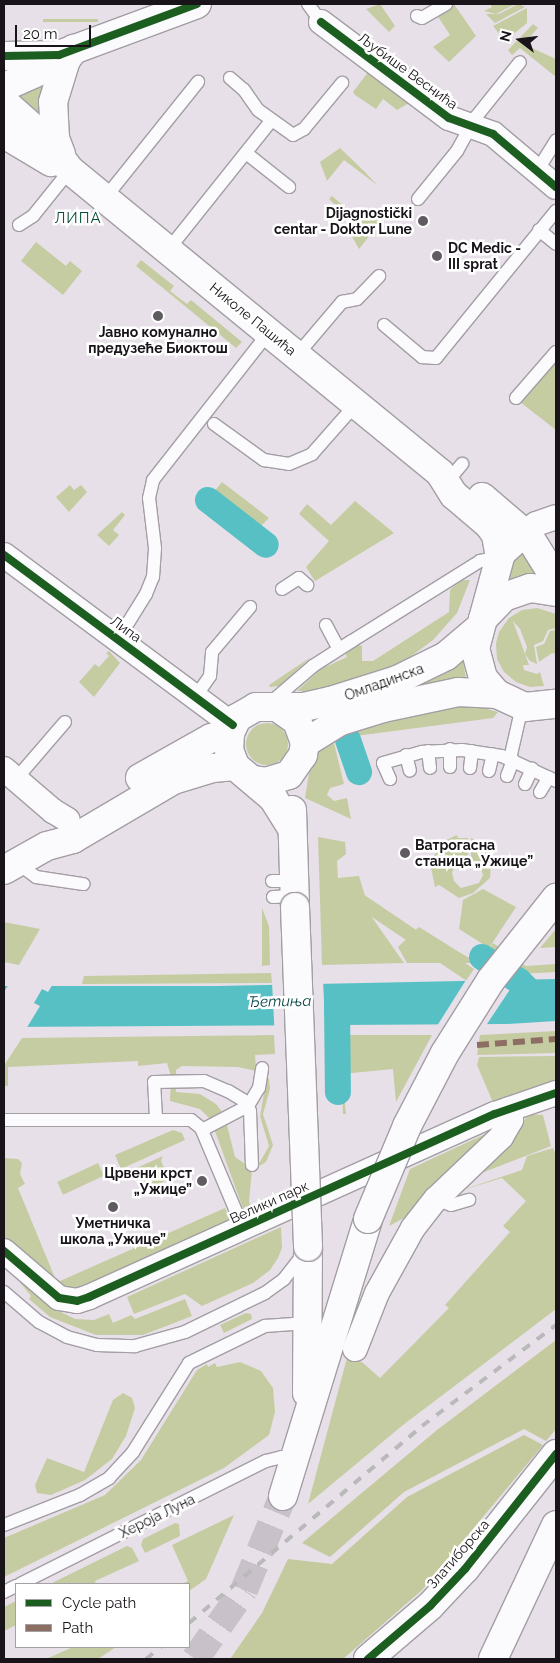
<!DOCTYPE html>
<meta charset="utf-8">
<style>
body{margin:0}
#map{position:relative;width:560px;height:1663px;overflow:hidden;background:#e7e0e8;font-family:Raleway,sans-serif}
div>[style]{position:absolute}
.green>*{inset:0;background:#c6cca1;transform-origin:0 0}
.round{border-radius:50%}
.forest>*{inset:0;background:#c4ca9d}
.water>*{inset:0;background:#57c0c5}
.pier>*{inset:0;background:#e7e0e8;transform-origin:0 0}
.canal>*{height:26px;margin:-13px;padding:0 13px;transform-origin:13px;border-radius:13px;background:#57c0c5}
.primary-tunnel>*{height:28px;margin-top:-14px;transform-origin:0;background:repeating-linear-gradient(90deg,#c8c1c9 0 28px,transparent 0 42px)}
.roads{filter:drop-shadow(1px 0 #a39da4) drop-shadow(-1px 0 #a39da4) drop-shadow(0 1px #a39da4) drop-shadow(0 -1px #a39da4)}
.service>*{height:12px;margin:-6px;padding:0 6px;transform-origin:6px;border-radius:6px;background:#fbfafc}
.minor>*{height:24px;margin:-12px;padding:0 12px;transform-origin:12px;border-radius:12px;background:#fbfafc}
.tertiary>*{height:28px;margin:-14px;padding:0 14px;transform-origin:14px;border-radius:14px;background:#fbfafc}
.secondary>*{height:28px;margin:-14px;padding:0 14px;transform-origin:14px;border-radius:14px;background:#fbfafc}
.primary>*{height:28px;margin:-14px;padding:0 14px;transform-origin:14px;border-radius:14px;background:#fbfafc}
.rail>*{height:4px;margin-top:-2px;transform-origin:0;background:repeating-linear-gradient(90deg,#bab9ba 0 9px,transparent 0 18px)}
.bridges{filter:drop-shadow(1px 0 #a39da4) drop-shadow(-1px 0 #a39da4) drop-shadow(0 1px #a39da4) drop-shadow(0 -1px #a39da4)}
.primary-bridge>*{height:28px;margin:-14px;padding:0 14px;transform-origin:14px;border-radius:14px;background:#fbfafc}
.quiet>*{height:6px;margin-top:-3px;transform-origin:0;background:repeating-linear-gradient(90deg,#8d6e63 0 12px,transparent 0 18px)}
.cycleway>*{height:8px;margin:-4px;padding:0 4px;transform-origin:4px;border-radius:4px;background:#1b5e20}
.dots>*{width:14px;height:14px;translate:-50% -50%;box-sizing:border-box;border:2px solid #fff;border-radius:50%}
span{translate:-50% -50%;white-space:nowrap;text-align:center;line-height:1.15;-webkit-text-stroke:5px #fff;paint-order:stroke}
.street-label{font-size:14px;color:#181419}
.poi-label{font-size:14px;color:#181419;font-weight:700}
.right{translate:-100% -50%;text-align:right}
.left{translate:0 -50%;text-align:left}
.neighbourhood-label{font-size:15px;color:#054f35;letter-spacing:1px}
.water-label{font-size:15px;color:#003f40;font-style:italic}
.frame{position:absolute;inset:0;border:5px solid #181419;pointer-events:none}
.legend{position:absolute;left:15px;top:1583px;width:175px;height:65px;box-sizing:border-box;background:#fff;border:1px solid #a3a1a3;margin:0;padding:6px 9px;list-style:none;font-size:15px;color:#181419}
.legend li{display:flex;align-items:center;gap:10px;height:25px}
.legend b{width:25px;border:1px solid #a3a1a3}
.north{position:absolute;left:495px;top:15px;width:50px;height:50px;-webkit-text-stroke:4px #fff;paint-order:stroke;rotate:285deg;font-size:14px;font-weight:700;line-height:20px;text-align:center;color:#181419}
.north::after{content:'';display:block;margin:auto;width:18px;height:22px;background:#181419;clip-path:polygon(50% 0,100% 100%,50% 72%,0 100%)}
.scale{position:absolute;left:15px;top:25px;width:76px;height:22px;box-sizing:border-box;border:2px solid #181419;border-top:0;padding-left:6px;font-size:15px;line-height:18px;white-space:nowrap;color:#181419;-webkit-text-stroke:4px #fff;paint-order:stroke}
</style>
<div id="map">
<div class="green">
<div style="clip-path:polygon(380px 4px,395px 26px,389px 32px,366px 9px)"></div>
<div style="clip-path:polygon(454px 4px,476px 36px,449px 62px,433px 47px,450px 35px,437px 15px)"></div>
<div style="clip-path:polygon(490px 4px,515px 4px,496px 14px,484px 11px,492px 7px)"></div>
<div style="clip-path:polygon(518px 4px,525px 7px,495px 23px,486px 14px,499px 14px)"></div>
<div style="clip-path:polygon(527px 8px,527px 23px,505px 41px,493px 26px)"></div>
<div style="left:98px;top:19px;width:3px;height:55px;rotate:90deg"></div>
<div style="clip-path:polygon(533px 24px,538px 28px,523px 44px,556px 59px,556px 77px,520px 48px,512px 55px,508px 50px)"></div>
<div style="clip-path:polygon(369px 71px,409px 103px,397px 110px,383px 99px,376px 109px,355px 95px,353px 92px)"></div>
<div style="clip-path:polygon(47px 77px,45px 125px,12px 93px)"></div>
<div style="clip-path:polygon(340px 148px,365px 172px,377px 185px,344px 160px,327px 181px,320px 162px)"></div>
<div style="clip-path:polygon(332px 196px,352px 213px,357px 208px,363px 213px,368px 208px,380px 223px,359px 249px,350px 233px,352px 220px,329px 199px)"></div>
<div style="clip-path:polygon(36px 242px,66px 266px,70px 261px,82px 271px,63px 295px,21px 261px)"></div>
<div style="clip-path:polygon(141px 260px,174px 286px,170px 291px,187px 304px,191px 300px,242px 342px,236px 348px,136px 266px)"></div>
<div style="clip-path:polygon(556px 365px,556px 430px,520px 402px,552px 366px)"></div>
<div style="clip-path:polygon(222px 482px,269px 518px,260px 527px,213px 493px)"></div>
<div style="clip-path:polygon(70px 485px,74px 490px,81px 485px,87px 492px,69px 512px,56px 497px)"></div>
<div style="clip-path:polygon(355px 501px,394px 533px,315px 581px,306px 567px,329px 541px,299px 514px,307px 504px,331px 525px)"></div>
<div style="clip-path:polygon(122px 512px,125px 515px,113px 530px,119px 535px,109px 546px,97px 535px)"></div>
<div style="clip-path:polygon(524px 546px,538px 574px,508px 579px,509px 566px)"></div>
<div style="clip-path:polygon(461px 580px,470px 580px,457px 613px,433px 640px,406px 660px,375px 675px,321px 692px,297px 691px,321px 669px,347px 657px,345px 653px,359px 645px,362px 646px,362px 661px,373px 661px,449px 612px,450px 590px)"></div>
<div style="clip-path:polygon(537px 608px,556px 614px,556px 628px,548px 630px,543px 641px,534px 645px,537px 664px,530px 661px,525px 654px,527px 647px,520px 629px,513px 621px,529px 665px,523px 665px,524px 670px,537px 674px,540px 672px,544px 686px,530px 687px,516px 682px,504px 672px,497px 659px,496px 643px,499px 632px,509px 618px,522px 610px)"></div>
<div style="clip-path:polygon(556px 630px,556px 654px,552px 653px,539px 662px,536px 647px,544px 644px,550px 631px)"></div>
<div style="clip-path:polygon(109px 651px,120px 663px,94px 697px,79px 682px,95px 664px,99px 667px,109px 656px,106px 653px)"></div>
<div style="clip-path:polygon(311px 657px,279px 686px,270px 687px,269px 685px)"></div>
<div style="clip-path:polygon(463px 660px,466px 679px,312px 721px,314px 718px)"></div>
<div style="clip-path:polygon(466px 703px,498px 712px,493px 718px,333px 739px,344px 784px,330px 788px,327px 795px,334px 801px,347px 798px,351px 819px,305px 798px,310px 767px,320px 749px,333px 737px,379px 721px)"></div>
<div class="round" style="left:246px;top:723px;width:42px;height:42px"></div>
<div style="clip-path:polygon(457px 835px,458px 838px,468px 838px,468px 859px,457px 863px,452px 872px,454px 881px,461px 888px,479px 883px,483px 875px,480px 865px,471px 859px,471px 838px,492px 848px,490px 878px,473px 893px,459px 898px,439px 885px,435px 887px,430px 863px,442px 842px)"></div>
<div style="clip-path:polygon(318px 837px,345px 842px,346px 854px,337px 861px,338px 878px,359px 876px,371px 916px,404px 963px,322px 965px)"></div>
<div style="clip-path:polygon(483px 889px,516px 907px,489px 948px,459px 929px,463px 900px)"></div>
<div style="clip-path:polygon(262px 908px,269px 926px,270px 965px,262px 966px)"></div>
<div style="clip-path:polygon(4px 922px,40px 929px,19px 965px,4px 962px)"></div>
<div style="clip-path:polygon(419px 927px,459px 952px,478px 963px,407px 963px,398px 947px)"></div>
<div style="clip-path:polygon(556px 929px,556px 947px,540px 948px)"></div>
<div style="clip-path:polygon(493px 943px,526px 966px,556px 964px,556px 972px,520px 974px,487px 952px)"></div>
<div style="left:474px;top:969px;width:14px;height:151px;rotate:124deg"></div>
<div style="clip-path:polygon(271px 973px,272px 983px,82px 984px,84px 976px)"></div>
<div style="clip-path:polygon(556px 1031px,556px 1053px,477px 1055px,480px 1035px)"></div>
<div style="clip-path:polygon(325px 1034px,332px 1035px,334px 1076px,326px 1077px)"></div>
<div style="clip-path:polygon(evenodd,274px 1035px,275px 1054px,255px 1055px,256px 1067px,269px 1079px,270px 1089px,263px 1114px,273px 1145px,266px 1162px,252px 1170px,249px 1201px,253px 1214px,246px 1217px,211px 1120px,200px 1109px,170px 1101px,171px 1076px,167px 1063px,138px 1066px,138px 1061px,8px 1067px,8px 1086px,4px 1086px,5px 1064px,22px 1038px,274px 1035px,182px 1066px,238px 1067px,256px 1071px,266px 1082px,260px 1116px,269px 1146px,260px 1162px,245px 1164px,235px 1157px,227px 1125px,220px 1115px,223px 1113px,216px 1104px,200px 1094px,176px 1092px,176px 1070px,182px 1066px)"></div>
<div style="clip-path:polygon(339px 1035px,432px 1035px,396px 1102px,393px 1069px,342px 1074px,346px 1114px,343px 1114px)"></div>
<div style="clip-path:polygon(556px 1056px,556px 1082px,494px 1105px,477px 1065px,479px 1057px)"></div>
<div style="clip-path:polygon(528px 1114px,543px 1115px,551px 1146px,471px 1177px,517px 1132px)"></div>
<div style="clip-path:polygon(498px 1128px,413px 1213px,389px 1226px,410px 1169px)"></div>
<div style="clip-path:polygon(173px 1130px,182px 1133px,185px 1140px,121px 1169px,115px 1155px)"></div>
<div style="clip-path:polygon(553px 1148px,556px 1155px,556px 1309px,403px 1425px,308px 1504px,347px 1358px,362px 1362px,380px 1378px,449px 1308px,445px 1305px,510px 1232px,503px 1226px,526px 1201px,502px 1178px,453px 1193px,522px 1170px,527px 1156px)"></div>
<div style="clip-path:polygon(163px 1156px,161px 1161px,169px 1179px,146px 1190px,142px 1183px,138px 1185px,132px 1170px)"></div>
<div style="clip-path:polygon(4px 1158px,18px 1159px,22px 1163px,20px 1174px,25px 1184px,18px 1188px,55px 1278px,60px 1281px,225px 1208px,232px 1223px,87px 1288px,68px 1290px,51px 1280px,4px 1239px)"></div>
<div style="left:98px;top:1163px;width:14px;height:45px;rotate:65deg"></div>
<div style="clip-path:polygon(281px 1227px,282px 1248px,278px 1258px,270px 1270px,253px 1283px,202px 1306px,185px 1294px,134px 1314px,127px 1297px)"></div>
<div style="clip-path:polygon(14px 1275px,53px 1308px,75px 1319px,94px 1320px,109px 1314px,113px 1323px,131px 1315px,135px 1319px,185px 1299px,192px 1316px,143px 1335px,96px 1335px,50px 1317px,29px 1299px,31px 1296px)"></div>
<div style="clip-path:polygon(246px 1313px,251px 1314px,252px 1319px,224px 1333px,220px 1325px)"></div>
<div style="clip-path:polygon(240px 1362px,261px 1371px,273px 1388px,275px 1412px,269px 1435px,224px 1468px,4px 1577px,4px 1538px,105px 1495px,141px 1460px,197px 1370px,207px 1364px,208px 1367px,215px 1363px,217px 1367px)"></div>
<div style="clip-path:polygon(123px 1393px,132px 1398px,135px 1408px,126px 1436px,112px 1459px,85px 1480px,51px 1495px,37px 1493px,35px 1485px,47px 1458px,84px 1472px,113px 1400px)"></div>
<div style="clip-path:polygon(234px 1515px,206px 1579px,189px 1591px,189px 1584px,182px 1584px,188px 1581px,172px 1545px)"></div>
<div style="clip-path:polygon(175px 1523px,179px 1524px,180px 1536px,145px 1553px,141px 1545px,143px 1539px)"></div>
<div style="clip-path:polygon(127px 1546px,132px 1548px,139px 1561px,95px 1581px,96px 1584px,50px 1584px)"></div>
<div style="clip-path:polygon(16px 1601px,16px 1625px,4px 1631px,4px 1607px)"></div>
<div style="clip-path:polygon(73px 1647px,116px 1647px,98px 1659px,46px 1659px)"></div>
</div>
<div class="forest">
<div style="clip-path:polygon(556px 1340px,556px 1429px,546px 1441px,524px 1429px,404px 1492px,330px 1557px,302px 1543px,437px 1430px)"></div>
<div style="clip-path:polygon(524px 1435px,543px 1445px,422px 1590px,343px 1659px,230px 1659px,262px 1613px,288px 1559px,332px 1564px,407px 1497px)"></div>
</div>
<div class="water">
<div style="clip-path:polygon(556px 979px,556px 1021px,506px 1024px,4px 1027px,4px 986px,217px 986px)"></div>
</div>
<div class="pier">
<div style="clip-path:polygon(517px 979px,485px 1027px,437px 1026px,466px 980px)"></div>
<div style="left:323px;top:981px;width:45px;height:51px;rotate:87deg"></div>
<div style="clip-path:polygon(9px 984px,53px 984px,48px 992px,42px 989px,34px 1003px,40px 1006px,26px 1029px,4px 1029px,4px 992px)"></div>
</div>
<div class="canal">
<div style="left:208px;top:500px;width:73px;rotate:37.8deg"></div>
<div style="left:348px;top:740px;width:34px;rotate:71deg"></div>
<div style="left:482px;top:957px;width:44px;rotate:33deg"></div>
<div style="left:519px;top:981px;width:28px;rotate:45deg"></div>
<div style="left:337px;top:1003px;width:89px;rotate:89.4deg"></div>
</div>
<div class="primary-tunnel">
<div style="left:195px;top:1659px;width:85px;rotate:-54.6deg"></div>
<div style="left:244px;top:1590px;width:102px;rotate:-67.5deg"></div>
</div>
<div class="roads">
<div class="service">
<div style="left:308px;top:4px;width:22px;rotate:54deg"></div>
<div style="left:417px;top:16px;width:5px;rotate:22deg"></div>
<div style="left:422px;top:18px;width:28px;rotate:-30deg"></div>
<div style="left:230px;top:78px;width:18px;rotate:41deg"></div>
<div style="left:244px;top:90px;width:24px;rotate:55deg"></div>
<div style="left:258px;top:110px;width:43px;rotate:35.5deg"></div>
<div style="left:293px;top:135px;width:13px;rotate:-29deg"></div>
<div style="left:304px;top:129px;width:60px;rotate:-50.4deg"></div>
<div style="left:246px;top:153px;width:55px;rotate:38.3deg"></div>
<div style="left:537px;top:171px;width:36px;rotate:-58deg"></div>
<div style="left:105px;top:198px;width:149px;rotate:-51.3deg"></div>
<div style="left:418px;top:199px;width:62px;rotate:-50.9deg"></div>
<div style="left:457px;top:151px;width:39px;rotate:-61deg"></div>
<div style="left:476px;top:117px;width:70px;rotate:-51.3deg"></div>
<div style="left:19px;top:225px;width:17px;rotate:-33deg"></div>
<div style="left:33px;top:216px;width:59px;rotate:-51.2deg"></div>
<div style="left:539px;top:230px;width:22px;rotate:39deg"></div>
<div style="left:168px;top:250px;width:165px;rotate:-51.4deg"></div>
<div style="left:384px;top:325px;width:50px;rotate:40.1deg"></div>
<div style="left:422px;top:357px;width:14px;rotate:4deg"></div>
<div style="left:436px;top:358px;width:190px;rotate:-50.8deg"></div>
<div style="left:297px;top:355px;width:70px;rotate:-49.7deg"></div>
<div style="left:342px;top:302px;width:15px;rotate:-11deg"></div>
<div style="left:357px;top:299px;width:32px;rotate:-46deg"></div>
<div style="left:516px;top:398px;width:61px;rotate:-49deg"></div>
<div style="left:214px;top:424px;width:62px;rotate:35.8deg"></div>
<div style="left:264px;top:460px;width:25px;rotate:9deg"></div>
<div style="left:289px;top:464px;width:25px;rotate:-23deg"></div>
<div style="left:312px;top:454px;width:67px;rotate:-48.7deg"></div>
<div style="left:452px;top:476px;width:16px;rotate:-50deg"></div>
<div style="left:282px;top:589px;width:20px;rotate:-33deg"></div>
<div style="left:299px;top:578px;width:11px;rotate:41deg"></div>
<div style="left:326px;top:625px;width:27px;rotate:62deg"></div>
<div style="left:118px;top:639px;width:53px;rotate:-58.1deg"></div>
<div style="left:146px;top:594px;width:18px;rotate:-68deg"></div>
<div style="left:153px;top:577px;width:29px;rotate:-86deg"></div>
<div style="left:155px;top:548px;width:50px;rotate:-96.8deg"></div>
<div style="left:149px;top:498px;width:18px;rotate:-77deg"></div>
<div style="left:153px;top:480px;width:188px;rotate:-51.9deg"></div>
<div style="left:196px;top:696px;width:24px;rotate:-55deg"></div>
<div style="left:210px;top:676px;width:24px;rotate:-85deg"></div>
<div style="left:212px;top:652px;width:59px;rotate:-49.8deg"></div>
<div style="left:270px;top:703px;width:57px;rotate:-40.7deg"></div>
<div style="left:313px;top:666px;width:46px;rotate:-32.7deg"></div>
<div style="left:352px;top:641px;width:151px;rotate:-32deg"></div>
<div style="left:480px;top:561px;width:20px;rotate:-11deg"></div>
<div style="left:428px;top:751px;width:17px;rotate:83deg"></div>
<div style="left:406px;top:755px;width:16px;rotate:76deg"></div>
<div style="left:510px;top:759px;width:54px;rotate:-77.2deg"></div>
<div style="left:450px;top:767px;width:18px;rotate:-90deg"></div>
<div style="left:470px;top:768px;width:17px;rotate:-83deg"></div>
<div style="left:489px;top:771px;width:17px;rotate:-77deg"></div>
<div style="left:507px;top:776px;width:17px;rotate:-69deg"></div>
<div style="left:16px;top:779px;width:75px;rotate:-49.3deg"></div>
<div style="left:390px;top:779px;width:17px;rotate:-114deg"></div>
<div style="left:383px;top:763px;width:41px;rotate:-15.8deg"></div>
<div style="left:422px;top:752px;width:40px;rotate:-2.9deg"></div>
<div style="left:462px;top:750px;width:40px;rotate:8.5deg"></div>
<div style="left:502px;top:756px;width:60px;rotate:24.8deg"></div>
<div style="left:525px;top:784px;width:17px;rotate:-65deg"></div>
<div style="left:540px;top:792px;width:17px;rotate:-59deg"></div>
<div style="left:17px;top:863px;width:24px;rotate:36deg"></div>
<div style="left:36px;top:877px;width:48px;rotate:8.5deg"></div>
<div style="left:272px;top:881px;width:22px"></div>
<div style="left:273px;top:897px;width:21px;rotate:-3deg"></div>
<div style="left:156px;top:1118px;width:36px;rotate:-93deg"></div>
<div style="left:154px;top:1082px;width:50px;rotate:-1.1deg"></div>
<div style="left:204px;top:1081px;width:26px;rotate:23deg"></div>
<div style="left:228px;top:1091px;width:17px;rotate:31deg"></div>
<div style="left:243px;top:1100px;width:13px;rotate:58deg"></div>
<div style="left:250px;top:1111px;width:54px;rotate:87.9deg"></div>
<div style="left:4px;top:1120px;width:187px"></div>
<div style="left:191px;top:1120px;width:13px;rotate:39deg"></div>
<div style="left:201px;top:1128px;width:108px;rotate:67.2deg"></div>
<div style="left:202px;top:1130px;width:52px;rotate:-27.6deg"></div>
<div style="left:248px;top:1106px;width:21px;rotate:-59deg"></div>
<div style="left:259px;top:1088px;width:20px;rotate:-81deg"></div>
<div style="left:436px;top:1199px;width:16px;rotate:22deg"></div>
<div style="left:451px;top:1205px;width:19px;rotate:-16deg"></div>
<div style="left:4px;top:1292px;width:46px;rotate:40.6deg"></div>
<div style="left:39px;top:1322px;width:32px;rotate:28deg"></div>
<div style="left:67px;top:1337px;width:31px;rotate:15deg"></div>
<div style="left:97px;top:1345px;width:38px;rotate:2deg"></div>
<div style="left:135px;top:1346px;width:52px;rotate:-15.6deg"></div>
<div style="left:185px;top:1332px;width:89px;rotate:-26deg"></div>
<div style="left:265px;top:1293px;width:24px;rotate:-36deg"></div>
<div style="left:284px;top:1279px;width:33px;rotate:-52deg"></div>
<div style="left:4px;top:1525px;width:82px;rotate:-21.5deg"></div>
<div style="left:80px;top:1495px;width:34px;rotate:-30deg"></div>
<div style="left:109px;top:1478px;width:35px;rotate:-47deg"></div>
<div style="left:133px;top:1452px;width:105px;rotate:-57.8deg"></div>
<div style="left:189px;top:1363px;width:85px;rotate:-26deg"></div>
<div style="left:265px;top:1326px;width:42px;rotate:-4.1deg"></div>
<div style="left:20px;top:1584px;width:275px;rotate:-26.6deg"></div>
<div style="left:266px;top:1461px;width:16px;rotate:-14deg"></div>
<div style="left:282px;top:1457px;width:14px;rotate:17deg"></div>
<div style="left:4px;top:1592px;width:13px;rotate:-27deg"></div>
</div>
<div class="minor">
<div style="left:321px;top:22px;width:160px;rotate:36.9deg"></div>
<div style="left:449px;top:118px;width:47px;rotate:20deg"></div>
<div style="left:493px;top:134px;width:82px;rotate:40.1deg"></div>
<div style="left:4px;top:555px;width:285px;rotate:36.6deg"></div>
<div style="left:500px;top:557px;width:49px;rotate:-42.5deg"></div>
<div style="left:536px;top:524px;width:21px;rotate:-19deg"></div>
<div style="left:4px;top:769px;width:65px;rotate:40.6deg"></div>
<div style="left:53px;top:811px;width:17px;rotate:31deg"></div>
<div style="left:4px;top:1251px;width:72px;rotate:40.5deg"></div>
<div style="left:59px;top:1298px;width:18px;rotate:9deg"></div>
<div style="left:77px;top:1301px;width:13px;rotate:-18deg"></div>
<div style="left:89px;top:1297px;width:445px;rotate:-24.3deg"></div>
<div style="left:495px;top:1114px;width:65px;rotate:-19deg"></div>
<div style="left:355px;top:1349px;width:60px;rotate:-68.6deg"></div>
<div style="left:377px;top:1293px;width:74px;rotate:-61deg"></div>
<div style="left:413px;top:1228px;width:37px;rotate:-52deg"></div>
<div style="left:436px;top:1199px;width:90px;rotate:-43.6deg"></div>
<div style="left:501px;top:1137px;width:20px;rotate:-60deg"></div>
<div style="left:511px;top:1120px;width:11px;rotate:-100deg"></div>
</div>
<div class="tertiary">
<div style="left:4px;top:56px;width:55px;rotate:-1deg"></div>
<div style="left:59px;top:55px;width:147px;rotate:-20.3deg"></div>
<div style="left:4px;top:87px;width:47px;rotate:-23.8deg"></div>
<div style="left:47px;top:68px;width:18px;rotate:-47deg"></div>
<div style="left:368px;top:1659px;width:82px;rotate:-40.5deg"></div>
<div style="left:430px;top:1606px;width:51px;rotate:-46.6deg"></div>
<div style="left:465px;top:1569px;width:147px;rotate:-51.6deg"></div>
<div style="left:493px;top:1659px;width:148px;rotate:-64.8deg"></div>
</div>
<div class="secondary">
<div style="left:4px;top:102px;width:59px;rotate:41.6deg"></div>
<div style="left:48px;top:141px;width:36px;rotate:53deg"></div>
<div style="left:70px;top:170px;width:478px;rotate:39.3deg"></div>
<div style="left:440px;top:473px;width:26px;rotate:58deg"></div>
<div style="left:454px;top:495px;width:46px;rotate:40.6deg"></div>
<div style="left:489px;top:525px;width:12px;rotate:55deg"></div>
<div style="left:496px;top:535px;width:22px;rotate:80deg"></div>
<div style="left:500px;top:557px;width:64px;rotate:105.3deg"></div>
<div style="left:4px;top:134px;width:55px;rotate:30.8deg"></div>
<div style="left:61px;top:154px;width:17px;rotate:-111deg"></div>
<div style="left:55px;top:138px;width:36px;rotate:-93deg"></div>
<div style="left:53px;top:102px;width:44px;rotate:-72.8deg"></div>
<div style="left:66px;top:60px;width:14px;rotate:-54deg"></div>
<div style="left:482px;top:497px;width:63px;rotate:40.5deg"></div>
<div style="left:530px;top:538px;width:49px;rotate:58.2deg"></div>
</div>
<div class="primary">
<div style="left:556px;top:592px;width:26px;rotate:-171deg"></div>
<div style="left:530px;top:588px;width:28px;rotate:161deg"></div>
<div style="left:504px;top:597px;width:30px;rotate:134deg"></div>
<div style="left:483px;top:619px;width:30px;rotate:105deg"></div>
<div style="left:475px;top:648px;width:31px;rotate:75deg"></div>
<div style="left:483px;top:678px;width:21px;rotate:49deg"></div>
<div style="left:497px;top:694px;width:31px;rotate:25deg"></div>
<div style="left:525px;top:707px;width:31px;rotate:-6deg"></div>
<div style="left:277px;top:707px;width:27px"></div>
<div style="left:304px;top:707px;width:27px;rotate:-13deg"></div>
<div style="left:330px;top:701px;width:70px;rotate:-17.4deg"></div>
<div style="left:397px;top:680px;width:55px;rotate:-26.1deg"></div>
<div style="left:446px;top:656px;width:43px;rotate:-40.3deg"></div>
<div style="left:305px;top:743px;width:39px;rotate:-32deg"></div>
<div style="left:338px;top:722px;width:47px;rotate:-17.3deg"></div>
<div style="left:383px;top:708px;width:77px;rotate:-12deg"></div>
<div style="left:458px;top:692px;width:39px;rotate:3deg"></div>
<div style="left:140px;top:778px;width:81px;rotate:-29.4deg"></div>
<div style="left:211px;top:738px;width:20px;rotate:-15deg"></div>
<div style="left:254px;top:780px;width:12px;rotate:9deg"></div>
<div style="left:266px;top:782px;width:24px;rotate:-17deg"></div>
<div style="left:289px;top:775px;width:24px;rotate:-55deg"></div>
<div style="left:303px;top:755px;width:12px;rotate:-81deg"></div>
<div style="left:305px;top:743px;width:23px;rotate:-110deg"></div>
<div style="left:297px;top:721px;width:24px;rotate:-145deg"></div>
<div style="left:277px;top:707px;width:21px;rotate:180deg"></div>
<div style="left:256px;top:707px;width:22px;rotate:150deg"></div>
<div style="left:237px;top:718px;width:17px;rotate:115deg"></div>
<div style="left:230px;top:733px;width:17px;rotate:93deg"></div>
<div style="left:229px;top:750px;width:17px;rotate:69deg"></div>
<div style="left:235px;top:766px;width:50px;rotate:40.1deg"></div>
<div style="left:273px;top:798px;width:34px;rotate:58deg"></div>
<div style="left:292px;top:810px;width:97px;rotate:88.2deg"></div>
<div style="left:4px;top:870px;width:49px;rotate:-29.2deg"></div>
<div style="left:47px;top:846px;width:27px;rotate:-15deg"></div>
<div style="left:73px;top:839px;width:116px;rotate:-30.5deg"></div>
<div style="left:173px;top:780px;width:42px;rotate:-16.7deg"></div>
<div style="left:213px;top:768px;width:22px;rotate:-5deg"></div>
<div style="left:307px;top:1393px;width:146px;rotate:-89.6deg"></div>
<div style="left:283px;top:1496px;width:290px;rotate:-72.9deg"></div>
</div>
</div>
<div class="rail">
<div style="left:189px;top:1623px;width:305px;rotate:-40.2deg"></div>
<div style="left:422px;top:1426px;width:168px;rotate:-37deg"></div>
<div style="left:146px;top:1659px;width:19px;rotate:-39deg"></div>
</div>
<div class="bridges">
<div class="primary-bridge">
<div style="left:295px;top:907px;width:340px;rotate:87.8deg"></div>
<div style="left:368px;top:1219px;width:101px;rotate:-67.2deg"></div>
<div style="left:407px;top:1126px;width:82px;rotate:-62.5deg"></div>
<div style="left:445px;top:1053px;width:86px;rotate:-57.8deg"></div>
<div style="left:491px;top:980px;width:105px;rotate:-51.6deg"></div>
</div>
</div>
<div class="quiet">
<div style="left:477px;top:1045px;width:79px;rotate:-4.3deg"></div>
</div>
<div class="cycleway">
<div style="left:321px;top:22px;width:160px;rotate:36.9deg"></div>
<div style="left:449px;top:118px;width:47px;rotate:20deg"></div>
<div style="left:493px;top:134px;width:82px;rotate:40.1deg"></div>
<div style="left:4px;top:56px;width:55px;rotate:-1deg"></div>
<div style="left:59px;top:55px;width:147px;rotate:-20.3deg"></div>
<div style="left:4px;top:555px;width:285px;rotate:36.6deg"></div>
<div style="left:4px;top:1251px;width:72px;rotate:40.5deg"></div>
<div style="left:59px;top:1298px;width:18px;rotate:9deg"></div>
<div style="left:77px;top:1301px;width:13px;rotate:-18deg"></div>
<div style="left:89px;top:1297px;width:445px;rotate:-24.3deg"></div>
<div style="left:495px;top:1114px;width:65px;rotate:-19deg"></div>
<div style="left:368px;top:1659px;width:82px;rotate:-40.5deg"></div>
<div style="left:430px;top:1606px;width:51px;rotate:-46.6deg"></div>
<div style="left:465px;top:1569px;width:147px;rotate:-51.6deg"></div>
</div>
<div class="dots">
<div style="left:423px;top:221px;background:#605b61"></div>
<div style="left:437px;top:256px;background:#605b61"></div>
<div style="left:158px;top:316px;background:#605b61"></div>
<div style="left:405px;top:853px;background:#605b61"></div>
<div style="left:202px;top:1181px;background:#605b61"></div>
<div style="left:113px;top:1207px;background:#605b61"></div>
</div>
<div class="street-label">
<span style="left:408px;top:71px;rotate:36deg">Љубише Веснића</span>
<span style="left:253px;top:319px;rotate:39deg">Николе Пашића</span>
<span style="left:126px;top:629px;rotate:36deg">Липа</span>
<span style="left:384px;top:682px;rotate:-20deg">Омладинска</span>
<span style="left:269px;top:1202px;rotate:-24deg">Велики парк</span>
<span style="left:157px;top:1516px;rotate:-26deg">Хероја Луна</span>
<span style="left:458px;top:1554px;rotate:-49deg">Златиборска</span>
</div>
<div class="poi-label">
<span class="right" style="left:412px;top:221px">Dijagnostički<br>centar - Doktor Lune</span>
<span class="left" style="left:448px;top:256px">DC Medic -<br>III sprat</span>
<span style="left:158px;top:340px">Јавно комунално<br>предузеће Биоктош</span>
<span class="left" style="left:415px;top:853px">Ватрогасна<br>станица „Ужице”</span>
<span class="right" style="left:192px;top:1181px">Црвени крст<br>„Ужице”</span>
<span style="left:113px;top:1231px">Уметничка<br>школа „Ужице”</span>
</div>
<div class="neighbourhood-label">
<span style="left:78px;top:219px">ЛИПА</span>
</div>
<div class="water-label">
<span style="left:280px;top:1002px;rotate:-1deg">Ђетиња</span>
</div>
<div class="frame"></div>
<ul class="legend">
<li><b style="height:6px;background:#1b5e20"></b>Cycle path</li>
<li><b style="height:6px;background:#8d6e63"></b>Path</li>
</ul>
<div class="north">N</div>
<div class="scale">20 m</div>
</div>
